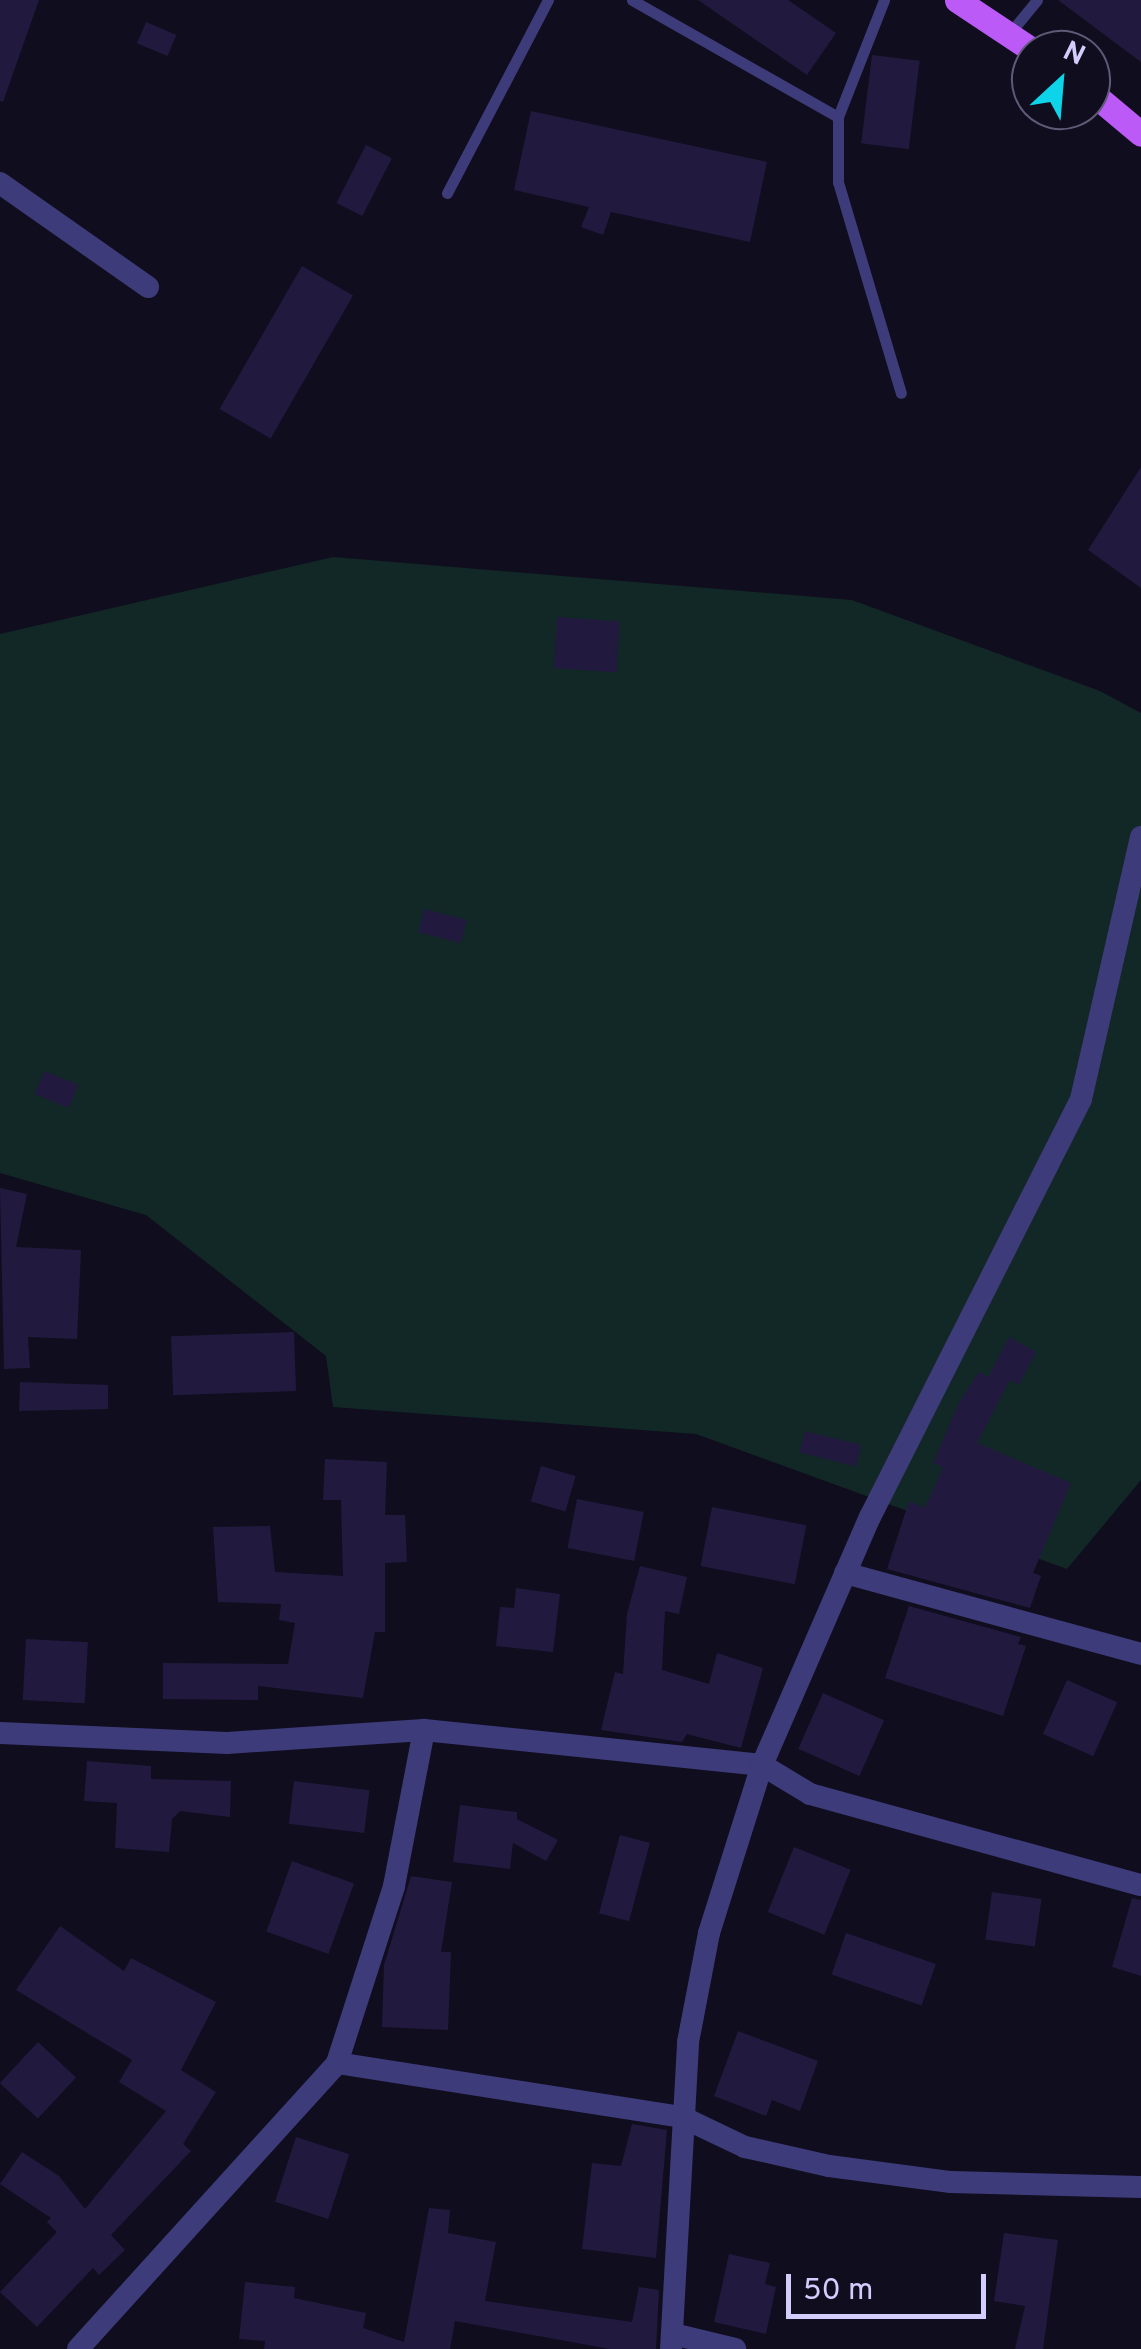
<!DOCTYPE html>
<style>
body{margin:0}
#map{position:relative;width:1141px;height:2349px;overflow:hidden;background:#100d1e;font-family:Overpass,sans-serif}
div>[style]{position:absolute}
.green>*{inset:0;background:#112827}
.building>*{inset:0;background:#211a3e;transform-origin:0 0}
.lane>*{height:11px;margin:-5.5px;padding:0 5.5px;transform-origin:5.5px;border-radius:5.5px;background:#3d3b7a}
.street>*{height:22px;margin:-11px;padding:0 11px;transform-origin:11px;border-radius:11px;background:#3d3b7a}
.primary>*{height:25px;margin:-12.5px;padding:0 12.5px;transform-origin:12.5px;border-radius:12.5px;background:#bb5af6}
span{translate:-50% -50%;white-space:nowrap;text-align:center;line-height:1.15;-webkit-text-stroke:8px #100d1e;paint-order:stroke}
.north{position:absolute;left:1011px;top:30px;width:100px;height:100px;box-sizing:border-box;background:#100d1e;border:2px solid #5e5a77;border-radius:50%;rotate:26deg;font-size:28px;font-weight:700;line-height:40px;text-align:center;color:#d2cdfc}
.north::after{content:'';display:block;margin:auto;width:35px;height:45px;background:#0dd4e8;clip-path:polygon(50% 0,100% 100%,50% 72%,0 100%)}
.scale{position:absolute;left:786px;top:2274px;width:200px;height:45px;box-sizing:border-box;border:5px solid #d2cdfc;border-top:0;padding-left:12px;font-size:30px;line-height:35px;white-space:nowrap;color:#d2cdfc;-webkit-text-stroke:8px #100d1e;paint-order:stroke}
</style>
<div id="map">
<div class="green">
<div style="clip-path:polygon(333px 557px,852px 600px,1100px 691px,1141px 713px,1141px 1480px,1067px 1569px,696px 1434px,333px 1407px,326px 1356px,146px 1215px,0 1173px,0 634px)"></div>
</div>
<div class="building">
<div style="clip-path:polygon(0 0,39px 0,3px 102px,0 101px)"></div>
<div style="clip-path:polygon(698px 0,788px 0,836px 33px,807px 75px)"></div>
<div style="clip-path:polygon(1058px 0,1141px 0,1141px 62px)"></div>
<div style="left:146px;top:22px;width:33px;height:23px;rotate:23deg"></div>
<div style="left:872px;top:55px;width:48px;height:89px;rotate:7deg"></div>
<div style="clip-path:polygon(531px 111px,767px 162px,750px 242px,611px 212px,603px 235px,581px 227px,589px 207px,514px 190px)"></div>
<div style="left:366px;top:145px;width:29px;height:65px;rotate:27deg"></div>
<div style="left:302px;top:266px;width:59px;height:165px;rotate:30deg"></div>
<div style="clip-path:polygon(1141px 467px,1141px 588px,1088px 550px)"></div>
<div style="left:557px;top:617px;width:63px;height:51px;rotate:4deg"></div>
<div style="left:424px;top:909px;width:44px;height:24px;rotate:14deg"></div>
<div style="left:44px;top:1071px;width:37px;height:25px;rotate:22deg"></div>
<div style="clip-path:polygon(0 1188px,27px 1194px,16px 1247px,81px 1250px,77px 1339px,28px 1337px,30px 1368px,4px 1369px)"></div>
<div style="left:294px;top:1332px;width:59px;height:123px;rotate:88deg"></div>
<div style="clip-path:polygon(1009px 1337px,1036px 1352px,1019px 1385px,1010px 1380px,977px 1443px,1071px 1483px,1033px 1573px,1041px 1576px,1030px 1608px,887px 1569px,909px 1501px,925px 1508px,943px 1467px,933px 1463px,958px 1404px,979px 1372px,988px 1377px)"></div>
<div style="clip-path:polygon(20px 1382px,108px 1385px,108px 1409px,19px 1411px)"></div>
<div style="left:805px;top:1431px;width:58px;height:22px;rotate:14deg"></div>
<div style="clip-path:polygon(325px 1459px,387px 1462px,385px 1515px,405px 1515px,407px 1562px,385px 1563px,385px 1632px,375px 1632px,363px 1698px,258px 1686px,258px 1700px,163px 1699px,163px 1663px,288px 1664px,295px 1623px,279px 1620px,281px 1604px,218px 1602px,213px 1527px,270px 1526px,275px 1572px,343px 1576px,341px 1500px,323px 1500px)"></div>
<div style="left:541px;top:1466px;width:36px;height:37px;rotate:16deg"></div>
<div style="left:577px;top:1499px;width:68px;height:50px;rotate:11deg"></div>
<div style="left:712px;top:1507px;width:96px;height:60px;rotate:11deg"></div>
<div style="clip-path:polygon(640px 1566px,687px 1577px,679px 1614px,665px 1611px,662px 1670px,709px 1684px,717px 1653px,763px 1668px,741px 1748px,687px 1734px,682px 1742px,601px 1730px,615px 1672px,623px 1674px,627px 1614px)"></div>
<div style="clip-path:polygon(516px 1588px,560px 1594px,553px 1652px,496px 1646px,500px 1607px,514px 1608px)"></div>
<div style="clip-path:polygon(909px 1606px,1021px 1637px,1018px 1644px,1026px 1646px,1003px 1716px,885px 1678px)"></div>
<div style="left:26px;top:1639px;width:62px;height:61px;rotate:3deg"></div>
<div style="left:1067px;top:1680px;width:55px;height:59px;rotate:24deg"></div>
<div style="left:823px;top:1693px;width:67px;height:61px;rotate:24deg"></div>
<div style="clip-path:polygon(87px 1761px,151px 1766px,151px 1779px,231px 1781px,230px 1817px,180px 1811px,172px 1819px,169px 1852px,115px 1848px,117px 1803px,84px 1801px)"></div>
<div style="left:294px;top:1781px;width:76px;height:43px;rotate:7deg"></div>
<div style="clip-path:polygon(460px 1805px,517px 1812px,517px 1819px,558px 1840px,546px 1861px,513px 1843px,510px 1869px,453px 1862px)"></div>
<div style="left:620px;top:1835px;width:31px;height:81px;rotate:15deg"></div>
<div style="left:794px;top:1847px;width:61px;height:70px;rotate:22deg"></div>
<div style="left:292px;top:1861px;width:66px;height:75px;rotate:20deg"></div>
<div style="clip-path:polygon(411px 1876px,452px 1882px,441px 1952px,451px 1952px,448px 2030px,382px 2027px,384px 1965px)"></div>
<div style="left:992px;top:1892px;width:50px;height:48px;rotate:8deg"></div>
<div style="clip-path:polygon(1132px 1898px,1141px 1900px,1141px 1976px,1112px 1967px)"></div>
<div style="clip-path:polygon(60px 1926px,124px 1971px,131px 1958px,216px 2002px,181px 2070px,216px 2092px,183px 2144px,191px 2151px,111px 2235px,125px 2250px,99px 2275px,93px 2268px,37px 2327px,0 2292px,57px 2232px,47px 2222px,51px 2218px,0 2184px,22px 2152px,59px 2176px,85px 2209px,166px 2111px,119px 2082px,132px 2060px,16px 1990px)"></div>
<div style="left:846px;top:1933px;width:95px;height:44px;rotate:19deg"></div>
<div style="clip-path:polygon(738px 2031px,818px 2061px,800px 2111px,772px 2100px,766px 2116px,714px 2096px)"></div>
<div style="left:38px;top:2042px;width:52px;height:56px;rotate:43deg"></div>
<div style="clip-path:polygon(632px 2124px,667px 2130px,656px 2258px,582px 2249px,592px 2163px,621px 2166px)"></div>
<div style="left:296px;top:2137px;width:56px;height:68px;rotate:18deg"></div>
<div style="clip-path:polygon(429px 2208px,450px 2210px,448px 2233px,496px 2242px,485px 2301px,632px 2322px,639px 2287px,659px 2290px,656px 2349px,610px 2349px,455px 2321px,450px 2349px,264px 2349px,265px 2341px,239px 2339px,245px 2282px,295px 2287px,294px 2298px,366px 2313px,363px 2328px,404px 2342px)"></div>
<div style="clip-path:polygon(1004px 2233px,1058px 2240px,1043px 2349px,1015px 2349px,1025px 2306px,994px 2301px)"></div>
<div style="clip-path:polygon(729px 2254px,770px 2263px,765px 2284px,776px 2287px,766px 2334px,714px 2322px)"></div>
</div>
<div class="lane">
<div style="left:632px;top:0;width:237px;rotate:29.6deg"></div>
<div style="left:884px;top:0;width:126px;rotate:111.5deg"></div>
<div style="left:838px;top:117px;width:65px;rotate:90deg"></div>
<div style="left:838px;top:182px;width:220px;rotate:73.4deg"></div>
<div style="left:1009px;top:34px;width:44px;rotate:-50.5deg"></div>
<div style="left:447px;top:193px;width:218px;rotate:-62.4deg"></div>
</div>
<div class="street">
<div style="left:0;top:183px;width:181px;rotate:35.1deg"></div>
<div style="left:845px;top:1573px;width:307px;rotate:15.3deg"></div>
<div style="left:0;top:1733px;width:227px;rotate:2.5deg"></div>
<div style="left:227px;top:1743px;width:197px;rotate:-3.8deg"></div>
<div style="left:424px;top:1730px;width:340px;rotate:5.9deg"></div>
<div style="left:762px;top:1765px;width:56px;rotate:31.1deg"></div>
<div style="left:810px;top:1794px;width:343px;rotate:15.4deg"></div>
<div style="left:337px;top:2063px;width:186px;rotate:-72.1deg"></div>
<div style="left:394px;top:1886px;width:159px;rotate:-79.1deg"></div>
<div style="left:673px;top:2334px;width:64px;rotate:13.6deg"></div>
<div style="left:78px;top:2349px;width:386px;rotate:-47.8deg"></div>
<div style="left:337px;top:2063px;width:349px;rotate:8.9deg"></div>
<div style="left:682px;top:2117px;width:70px;rotate:25.5deg"></div>
<div style="left:745px;top:2147px;width:86px;rotate:12.7deg"></div>
<div style="left:829px;top:2166px;width:123px;rotate:7.5deg"></div>
<div style="left:951px;top:2182px;width:190px;rotate:1.5deg"></div>
<div style="left:671px;top:2349px;width:307px;rotate:-86.8deg"></div>
<div style="left:688px;top:2042px;width:111px;rotate:-79.1deg"></div>
<div style="left:709px;top:1933px;width:176px;rotate:-72.5deg"></div>
<div style="left:762px;top:1765px;width:270px;rotate:-66.5deg"></div>
<div style="left:870px;top:1517px;width:468px;rotate:-63.2deg"></div>
<div style="left:1081px;top:1099px;width:269px;rotate:-77.1deg"></div>
</div>
<div class="primary">
<div style="left:957px;top:0;width:90px;rotate:33.7deg"></div>
<div style="left:1091px;top:92px;width:65px;rotate:40deg"></div>
</div>
<div class="north">N</div>
<div class="scale">50 m</div>
</div>
